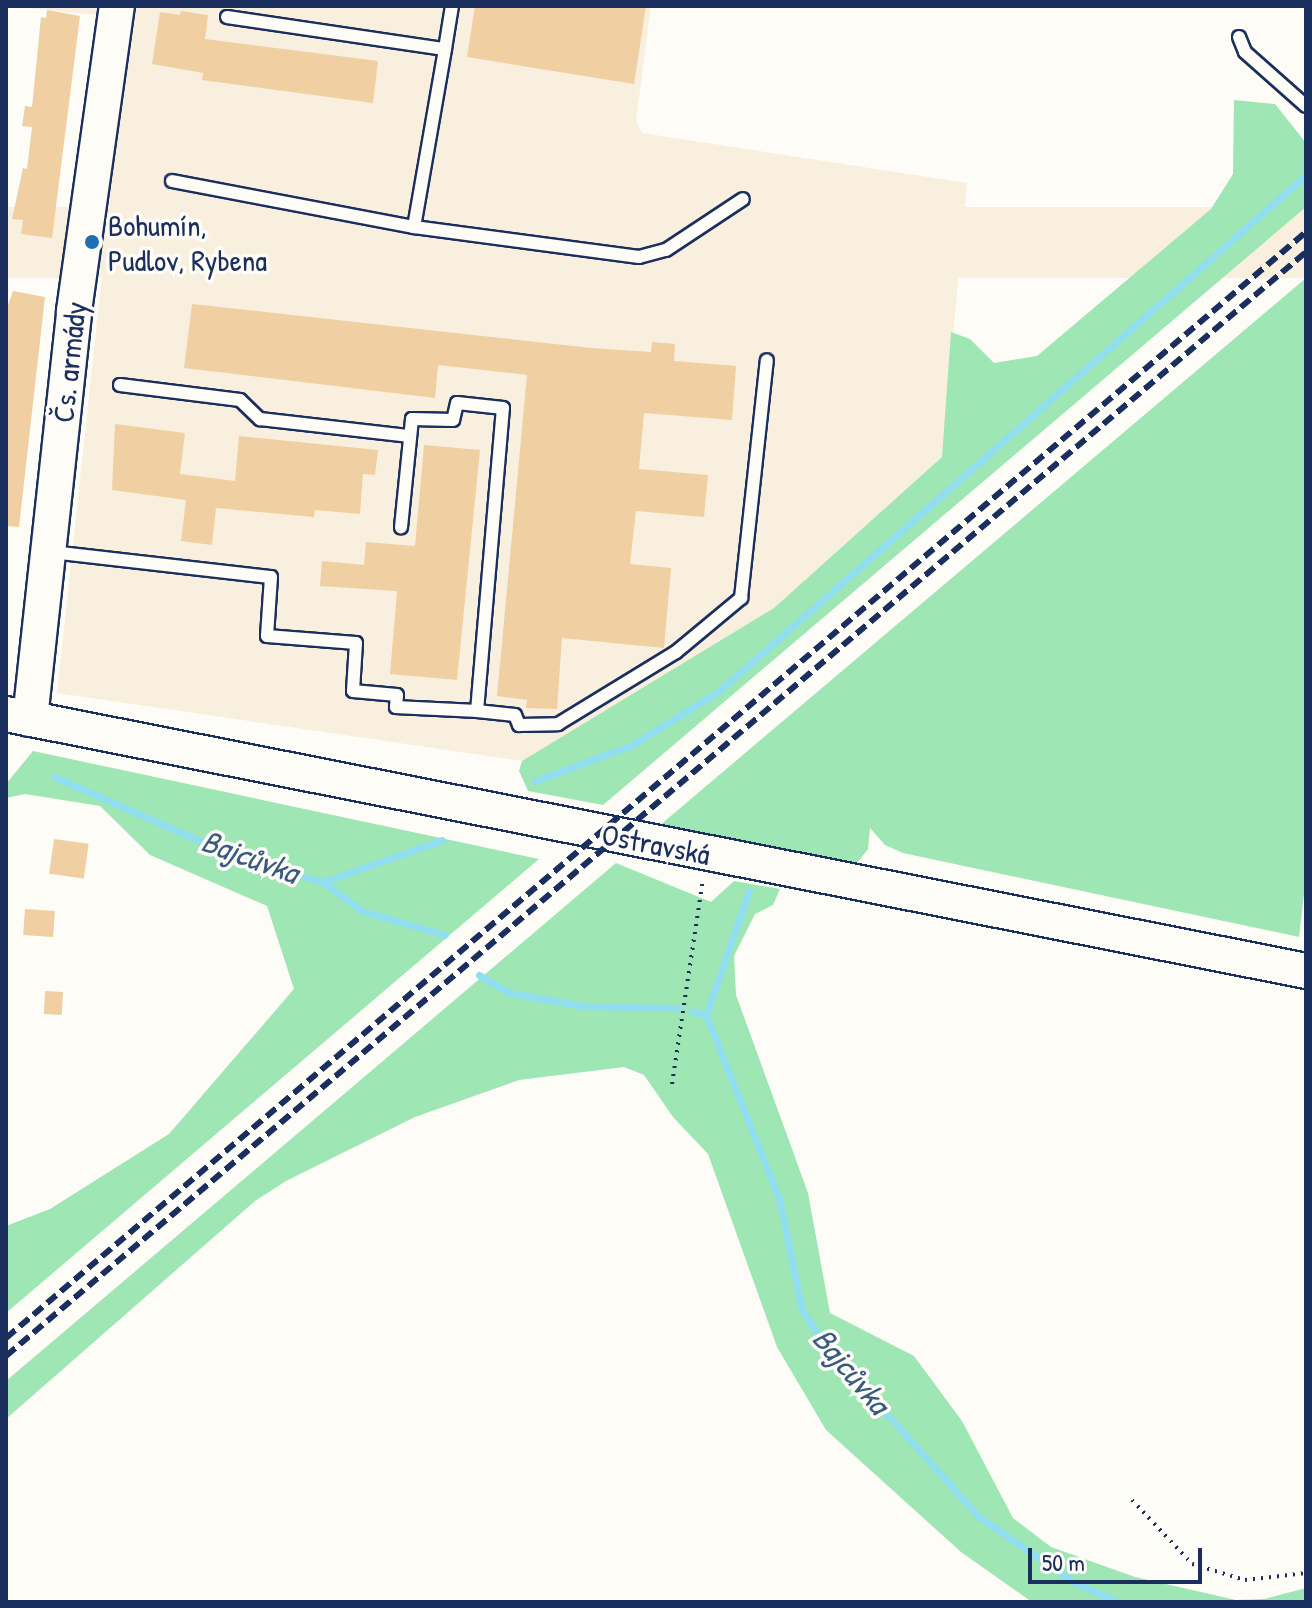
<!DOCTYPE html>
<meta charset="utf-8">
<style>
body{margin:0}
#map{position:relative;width:1312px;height:1608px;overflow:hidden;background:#fdfcf7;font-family:"Patrick Hand",sans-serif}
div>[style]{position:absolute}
.built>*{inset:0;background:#f9efde;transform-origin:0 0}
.green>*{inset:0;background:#9ee6b3}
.stream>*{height:7px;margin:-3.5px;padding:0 3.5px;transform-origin:3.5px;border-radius:3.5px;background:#90def0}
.building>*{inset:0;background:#f0d0a2;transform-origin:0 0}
.path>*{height:4px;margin-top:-2px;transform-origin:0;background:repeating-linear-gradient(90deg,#1b2f5e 0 2px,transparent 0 8px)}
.roads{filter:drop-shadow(2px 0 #1b2f5e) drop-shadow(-2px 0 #1b2f5e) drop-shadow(0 2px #1b2f5e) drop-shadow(0 -2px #1b2f5e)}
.service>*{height:12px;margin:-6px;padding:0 6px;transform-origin:6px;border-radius:6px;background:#fdfcf7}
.secondary>*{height:34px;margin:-17px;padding:0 17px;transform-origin:17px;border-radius:17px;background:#fdfcf7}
.rail>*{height:6px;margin-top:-3px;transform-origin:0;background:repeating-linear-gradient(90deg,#1b2f5e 0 12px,transparent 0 18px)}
.dots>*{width:22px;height:22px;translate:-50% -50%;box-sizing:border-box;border:4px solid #fdfcf7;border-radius:50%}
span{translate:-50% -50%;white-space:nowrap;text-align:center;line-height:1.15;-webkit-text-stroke:7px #fdfcf7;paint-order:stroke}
.poi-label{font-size:30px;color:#1b2f5e}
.left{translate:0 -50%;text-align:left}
.street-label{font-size:30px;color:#1b2f5e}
.water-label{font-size:32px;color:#385b82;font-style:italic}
.frame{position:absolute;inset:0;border:8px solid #1b2f5e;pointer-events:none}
.scale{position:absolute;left:1028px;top:1548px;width:174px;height:36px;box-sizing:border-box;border:4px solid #1b2f5e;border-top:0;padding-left:10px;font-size:24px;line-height:28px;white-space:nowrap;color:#1b2f5e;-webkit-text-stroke:6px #fdfcf7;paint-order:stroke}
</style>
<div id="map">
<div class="built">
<div style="clip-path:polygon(10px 6px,651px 6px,636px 121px,642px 133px,967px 183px,942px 457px,774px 608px,522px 761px,57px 693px,122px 89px,135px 19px)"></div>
<div style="left:1306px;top:207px;width:71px;height:1707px;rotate:90deg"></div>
</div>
<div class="green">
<div style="clip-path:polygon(1234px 100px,1275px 104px,1306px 143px,1306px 207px,603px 805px,528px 791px,519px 771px,522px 761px,774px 608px,942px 457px,951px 332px,970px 339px,994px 363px,1037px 356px,1211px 209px,1233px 174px)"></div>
<div style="clip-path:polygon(1306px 278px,1306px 877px,1299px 937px,903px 853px,885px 845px,870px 828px,868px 849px,857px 863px,659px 826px)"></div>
<div style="clip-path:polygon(33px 751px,539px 859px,6px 1313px,6px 1226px,50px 1209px,169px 1134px,294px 989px,267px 906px,150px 855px,100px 806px,25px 794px,6px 798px,6px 784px)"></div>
<div style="clip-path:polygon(616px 863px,711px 902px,734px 881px,780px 889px,773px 905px,755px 914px,734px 956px,736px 995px,808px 1193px,830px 1313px,914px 1356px,962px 1421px,1013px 1518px,1051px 1547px,1135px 1577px,1236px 1600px,1264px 1599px,1306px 1588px,1306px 1602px,1032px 1602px,961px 1552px,826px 1430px,777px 1347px,708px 1154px,673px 1117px,644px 1075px,624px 1067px,519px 1080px,415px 1117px,286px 1181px,255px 1201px,6px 1419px,6px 1381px)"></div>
</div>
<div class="stream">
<div style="left:55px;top:777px;width:201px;rotate:23.8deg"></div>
<div style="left:239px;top:858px;width:87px;rotate:15.9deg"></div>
<div style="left:323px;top:882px;width:49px;rotate:36.6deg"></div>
<div style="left:362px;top:911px;width:86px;rotate:16.1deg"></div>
<div style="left:535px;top:781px;width:103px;rotate:-20.4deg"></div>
<div style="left:632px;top:745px;width:102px;rotate:-31.8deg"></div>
<div style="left:719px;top:691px;width:782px;rotate:-41.32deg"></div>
<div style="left:323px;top:882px;width:126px;rotate:-19.4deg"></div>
<div style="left:479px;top:975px;width:36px;rotate:30deg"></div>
<div style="left:510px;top:993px;width:74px;rotate:10.1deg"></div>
<div style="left:583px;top:1006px;width:95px;rotate:1.2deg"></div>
<div style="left:692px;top:1011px;width:15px;rotate:16deg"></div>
<div style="left:706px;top:1015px;width:197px;rotate:68.3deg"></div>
<div style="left:779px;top:1198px;width:114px;rotate:78.4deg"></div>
<div style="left:802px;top:1310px;width:43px;rotate:56.3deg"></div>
<div style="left:826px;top:1346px;width:229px;rotate:48.2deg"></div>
<div style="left:979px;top:1517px;width:119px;rotate:34.4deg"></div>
<div style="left:1077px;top:1584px;width:45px;rotate:23.7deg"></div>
<div style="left:706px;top:1015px;width:132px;rotate:-71deg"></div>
</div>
<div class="building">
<div style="clip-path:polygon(475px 6px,646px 6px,634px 84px,467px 57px)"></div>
<div style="clip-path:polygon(47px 10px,80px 16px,52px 238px,21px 234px,23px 220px,12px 219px,23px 168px,27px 169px,32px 127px,22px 126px,25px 106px,32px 107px,41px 17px,46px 18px)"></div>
<div style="clip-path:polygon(181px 11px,208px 15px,205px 39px,378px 61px,373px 103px,202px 80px,203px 73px,152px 64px,160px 12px,180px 15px)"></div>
<div style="clip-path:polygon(13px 291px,45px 297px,19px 527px,6px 526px,6px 311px)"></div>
<div style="clip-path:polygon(192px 304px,591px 348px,651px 352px,652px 342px,675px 344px,674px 361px,736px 366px,732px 420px,644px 413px,639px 469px,708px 475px,704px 517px,636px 511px,630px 564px,671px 568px,664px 648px,562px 638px,557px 709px,526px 708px,527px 700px,497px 696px,527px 375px,438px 365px,435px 398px,184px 368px)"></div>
<div style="clip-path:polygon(115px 424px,185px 433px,180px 474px,235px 481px,239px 436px,378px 450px,375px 475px,363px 474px,360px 514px,315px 510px,314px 517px,216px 508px,212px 545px,181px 541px,186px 500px,112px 490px)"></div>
<div style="clip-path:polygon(424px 445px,480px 450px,457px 680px,390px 674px,397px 591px,320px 586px,322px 561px,364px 565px,366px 542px,415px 546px)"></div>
<div style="left:54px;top:839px;width:35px;height:35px;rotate:8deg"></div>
<div style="left:25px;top:909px;width:30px;height:26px;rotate:4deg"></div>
<div style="left:45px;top:991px;width:18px;height:23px;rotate:3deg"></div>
</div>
<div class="path">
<div style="left:672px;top:1084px;width:207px;rotate:-81.4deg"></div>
<div style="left:1132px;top:1500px;width:88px;rotate:46.8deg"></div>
<div style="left:1192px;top:1564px;width:55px;rotate:16.8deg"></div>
<div style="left:1245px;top:1580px;width:61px;rotate:-6.5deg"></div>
</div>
<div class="roads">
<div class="service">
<div style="left:227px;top:17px;width:220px;rotate:8.4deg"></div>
<div style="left:445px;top:49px;width:44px;rotate:-80.8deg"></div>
<div style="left:1239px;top:37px;width:16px;rotate:68deg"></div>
<div style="left:1245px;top:52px;width:81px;rotate:41.5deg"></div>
<div style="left:172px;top:181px;width:246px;rotate:10.8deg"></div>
<div style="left:414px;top:227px;width:181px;rotate:-80.1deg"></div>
<div style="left:414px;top:227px;width:227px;rotate:7.6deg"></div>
<div style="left:639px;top:257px;width:28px;rotate:-15deg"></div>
<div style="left:666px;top:250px;width:92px;rotate:-33.5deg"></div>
<div style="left:120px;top:385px;width:121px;rotate:7.1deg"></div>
<div style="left:240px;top:400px;width:28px;rotate:44deg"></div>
<div style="left:260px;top:419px;width:151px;rotate:6.5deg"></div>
<div style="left:51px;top:552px;width:221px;rotate:6.5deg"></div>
<div style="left:271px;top:577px;width:59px;rotate:93.9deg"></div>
<div style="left:267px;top:636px;width:89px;rotate:4.5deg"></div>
<div style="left:356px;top:643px;width:48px;rotate:93.6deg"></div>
<div style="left:353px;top:691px;width:44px;rotate:5.2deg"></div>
<div style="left:397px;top:695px;width:12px;rotate:95deg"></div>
<div style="left:396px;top:707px;width:81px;rotate:2.8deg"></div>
<div style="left:477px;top:711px;width:304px;rotate:-85.1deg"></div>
<div style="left:503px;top:408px;width:46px;rotate:-173.8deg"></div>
<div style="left:457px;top:403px;width:17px;rotate:103deg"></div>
<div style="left:453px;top:420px;width:41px;rotate:-178.6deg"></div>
<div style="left:412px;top:419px;width:109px;rotate:95.8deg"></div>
<div style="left:477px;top:711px;width:38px;rotate:6deg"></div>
<div style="left:515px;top:715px;width:11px;rotate:68deg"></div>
<div style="left:519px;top:725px;width:39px;rotate:-1deg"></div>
<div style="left:558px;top:724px;width:138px;rotate:-31.4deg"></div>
<div style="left:676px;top:652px;width:85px;rotate:-39.7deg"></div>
<div style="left:741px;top:598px;width:239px;rotate:-83.8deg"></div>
</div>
<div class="secondary">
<div style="left:6px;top:714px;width:1325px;rotate:11.18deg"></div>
<div style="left:30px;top:719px;width:410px;rotate:-83.8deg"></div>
<div style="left:74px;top:311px;width:308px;rotate:-82deg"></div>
</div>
</div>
<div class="rail">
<div style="left:6px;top:1338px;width:1707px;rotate:-40.39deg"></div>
<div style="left:6px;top:1356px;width:1706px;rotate:-40.34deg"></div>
</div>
<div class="dots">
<div style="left:92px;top:242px;background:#1f6fb2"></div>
</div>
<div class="poi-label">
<span class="left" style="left:108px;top:242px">Bohumín,<br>Pudlov, Rybena</span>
</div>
<div class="street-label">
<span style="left:69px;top:362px;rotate:-84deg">Čs. armády</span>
<span style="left:656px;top:844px;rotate:11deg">Ostravská</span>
</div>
<div class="water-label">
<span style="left:250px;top:857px;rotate:20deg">Bajcůvka</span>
<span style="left:851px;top:1371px;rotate:50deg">Bajcůvka</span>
</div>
<div class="frame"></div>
<div class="scale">50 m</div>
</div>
